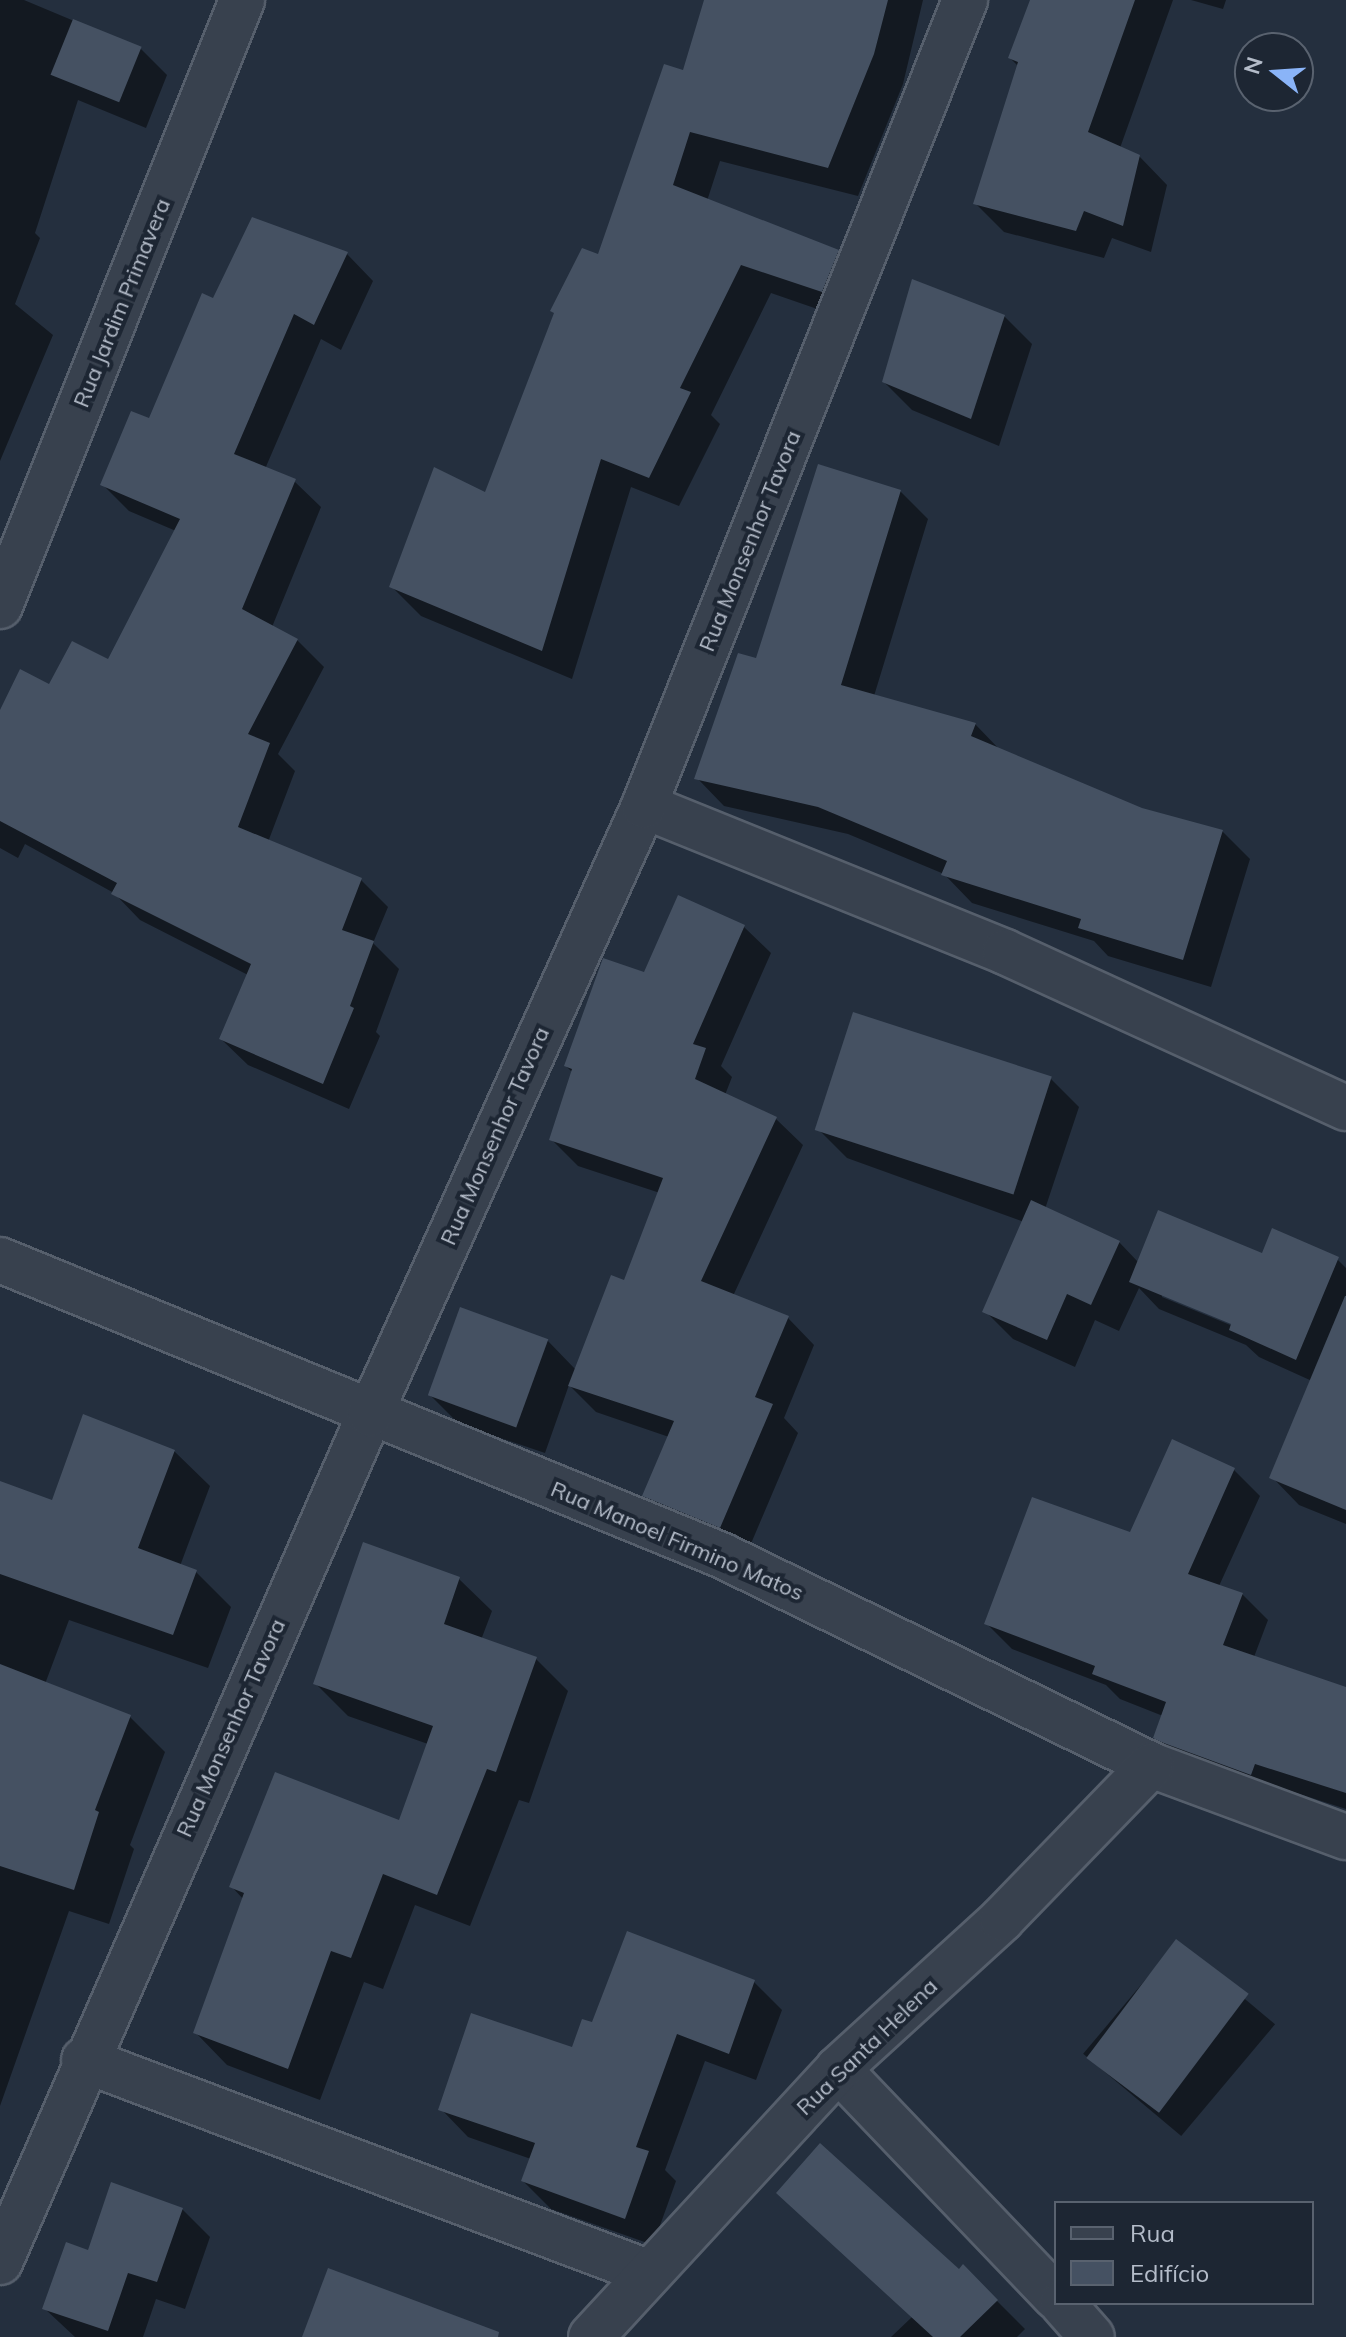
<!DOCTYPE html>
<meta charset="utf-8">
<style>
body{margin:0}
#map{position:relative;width:1346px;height:2337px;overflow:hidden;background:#242f3e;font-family:Mulish,sans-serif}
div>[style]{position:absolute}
.shadow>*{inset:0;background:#0007;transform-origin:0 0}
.building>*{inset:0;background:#455162;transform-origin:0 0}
.roads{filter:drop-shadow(2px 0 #565f6c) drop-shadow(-2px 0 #565f6c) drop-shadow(0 2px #565f6c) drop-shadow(0 -2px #565f6c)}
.minor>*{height:44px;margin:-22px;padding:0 22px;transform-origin:22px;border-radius:22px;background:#38414e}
span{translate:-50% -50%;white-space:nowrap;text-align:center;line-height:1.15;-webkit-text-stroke:8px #1d2633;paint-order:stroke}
.street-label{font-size:22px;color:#b4bcc9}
.legend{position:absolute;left:1054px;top:2201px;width:260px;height:104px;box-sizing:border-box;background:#1d2633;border:2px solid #59626f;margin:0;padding:10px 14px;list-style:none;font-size:24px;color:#b4bcc9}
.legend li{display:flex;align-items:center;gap:16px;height:40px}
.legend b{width:40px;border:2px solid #59626f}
.north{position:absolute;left:1234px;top:32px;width:80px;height:80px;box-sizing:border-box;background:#1d2633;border:2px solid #59626f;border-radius:50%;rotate:287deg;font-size:22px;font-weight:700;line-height:32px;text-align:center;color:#b4bcc9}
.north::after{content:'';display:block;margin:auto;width:28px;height:36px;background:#8ab4f8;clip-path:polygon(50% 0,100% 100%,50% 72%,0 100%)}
</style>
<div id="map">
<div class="shadow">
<div style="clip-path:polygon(0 0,24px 0,141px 49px,167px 75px,146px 128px,78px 100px,35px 233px,40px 238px,15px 304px,53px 335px,0 461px)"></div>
<div style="clip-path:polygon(708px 0,923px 0,903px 84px,858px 196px,720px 161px,707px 201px,838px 251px,868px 281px,852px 321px,771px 293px,711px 415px,720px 424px,679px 506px,631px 487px,572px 679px,421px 616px,391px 586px,486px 495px,684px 72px)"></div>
<div style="clip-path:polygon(1032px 0,1173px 0,1120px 148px,1139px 156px,1167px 185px,1151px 252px,1112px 238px,1104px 258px,1004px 232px,976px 204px,1019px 67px,1010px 58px)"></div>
<div style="clip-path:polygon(1191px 0,1226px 0,1223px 9px)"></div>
<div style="clip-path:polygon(347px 254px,373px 281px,341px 350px,321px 339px,265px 469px,294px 481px,321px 507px,272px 627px,297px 640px,324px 667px,278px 754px,295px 771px,268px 842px,361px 880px,388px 907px,373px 943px,399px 969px,376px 1032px,380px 1036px,349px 1109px,248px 1065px,221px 1039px,248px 975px,140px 920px,114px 893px,25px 844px,18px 858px,0 848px,0 714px,108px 662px,176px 531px,129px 511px,103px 485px,150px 421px,214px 301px)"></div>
<div style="clip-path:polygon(1004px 316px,1032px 344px,999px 446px,912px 410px,884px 382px)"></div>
<div style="clip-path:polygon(900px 491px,928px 519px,874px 696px,975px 724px,1001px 751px,1141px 810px,1222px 831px,1250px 859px,1211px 987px,1108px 956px,1094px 941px,972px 903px,944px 874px,848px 834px,724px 806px,697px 778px,757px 660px)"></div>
<div style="clip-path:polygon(744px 927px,771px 953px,721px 1066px,732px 1077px,725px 1095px,776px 1119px,803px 1145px,733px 1296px,788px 1318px,814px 1345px,784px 1418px,798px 1433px,747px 1553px,671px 1522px,644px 1495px,669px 1437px,596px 1412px,569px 1385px,545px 1453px,459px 1424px,431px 1396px,547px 1340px,576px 1370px,625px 1283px,660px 1193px,578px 1166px,551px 1139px,573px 1073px,566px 1066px,645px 975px)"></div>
<div style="clip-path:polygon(evenodd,1051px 1079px,1079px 1107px,1045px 1209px,1119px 1242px,1139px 1263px,1263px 1255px,1337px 1259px,1346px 1268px,1346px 1524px,1299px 1505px,1272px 1477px,1312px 1381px,1259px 1357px,1246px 1345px,1159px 1309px,1139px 1288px,1119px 1331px,1095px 1320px,1075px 1367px,1013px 1339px,985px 1311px,1024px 1222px,847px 1158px,819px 1130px,1051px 1079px,1162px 1293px,1241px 1325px,1240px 1329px,1162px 1297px,1162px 1293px)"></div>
<div style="clip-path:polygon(174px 1451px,210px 1486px,180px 1566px,196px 1572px,231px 1607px,208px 1668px,69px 1620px,45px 1684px,130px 1717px,165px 1752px,130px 1845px,134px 1849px,109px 1924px,69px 1911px,0 2106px,0 1483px,53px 1503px)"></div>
<div style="clip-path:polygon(1234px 1470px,1260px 1496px,1219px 1586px,1242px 1594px,1268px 1620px,1254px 1657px,1346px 1689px,1346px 1809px,1281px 1788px,1277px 1800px,1182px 1764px,1156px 1738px,1163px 1716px,1120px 1699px,1106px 1685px,1012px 1649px,986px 1623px)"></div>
<div style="clip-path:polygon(459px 1579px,492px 1611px,481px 1640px,536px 1659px,568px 1691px,529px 1803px,519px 1800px,470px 1926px,415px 1905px,383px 1989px,364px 1982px,320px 2100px,227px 2065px,195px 2032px,244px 1900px,232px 1887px,400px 1823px,428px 1744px,348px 1716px,315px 1683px)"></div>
<div style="left:1177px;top:1942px;width:128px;height:146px;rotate:40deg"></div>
<div style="clip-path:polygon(754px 1982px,782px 2010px,756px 2080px,705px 2061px,665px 2170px,676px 2181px,653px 2245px,551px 2209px,523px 2181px,531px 2159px,468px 2137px,441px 2109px,573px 2049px,593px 2025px)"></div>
<div style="clip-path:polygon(779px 2193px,959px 2271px,991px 2295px,1025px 2329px,1017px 2337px,891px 2337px,912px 2317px)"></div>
<div style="clip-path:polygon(182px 2209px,210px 2237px,185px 2309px,156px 2299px,143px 2337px,75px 2337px,44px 2308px,89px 2253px)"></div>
</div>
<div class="building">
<div style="clip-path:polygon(704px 0,888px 0,874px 54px,828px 168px,690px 132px,673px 185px,839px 250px,822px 292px,741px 265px,680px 388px,691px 392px,649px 478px,601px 459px,542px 651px,389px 587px,434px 467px,485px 492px,554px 313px,550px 311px,582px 248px,598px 254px,664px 64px,683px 70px)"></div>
<div style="clip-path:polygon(1030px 0,1135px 0,1088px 132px,1140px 155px,1123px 226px,1084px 211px,1076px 231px,973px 204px,1018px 62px,1008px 58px)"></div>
<div style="left:73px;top:19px;width:74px;height:60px;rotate:22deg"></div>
<div style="clip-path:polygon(252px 217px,348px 252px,314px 325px,294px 314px,234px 454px,296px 479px,242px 609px,298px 639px,248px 734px,270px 743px,238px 827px,362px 878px,342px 930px,374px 941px,350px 1006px,354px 1008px,323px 1084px,219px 1039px,251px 964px,111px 894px,117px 883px,0 821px,0 710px,20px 669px,49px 684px,72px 641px,108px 659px,180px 519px,100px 485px,131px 411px,149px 418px,202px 293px,213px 298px)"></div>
<div style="clip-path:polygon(912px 279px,1005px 315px,971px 419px,882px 382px)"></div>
<div style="clip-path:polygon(818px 464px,901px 490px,841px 685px,976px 723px,971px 736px,1142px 808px,1223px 830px,1183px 960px,1078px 928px,1081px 919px,941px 875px,947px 861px,818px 807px,694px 779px,738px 653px,756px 658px)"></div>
<div style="clip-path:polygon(678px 895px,745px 925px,693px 1044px,706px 1048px,695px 1079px,777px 1117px,701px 1281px,789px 1316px,755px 1397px,773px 1404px,720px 1528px,642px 1496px,674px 1421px,568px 1386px,611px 1275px,624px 1280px,663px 1178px,549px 1140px,572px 1069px,564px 1066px,603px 958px,644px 972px)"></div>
<div style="left:853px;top:1012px;width:209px;height:124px;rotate:18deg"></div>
<div style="clip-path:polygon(1031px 1200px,1120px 1241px,1091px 1305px,1067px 1294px,1047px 1340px,982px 1312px)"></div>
<div style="clip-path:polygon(1158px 1210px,1262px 1253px,1272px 1228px,1339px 1257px,1296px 1360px,1229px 1330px,1231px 1324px,1129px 1282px)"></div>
<div style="clip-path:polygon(1345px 1296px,1346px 1296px,1346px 1510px,1269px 1478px)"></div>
<div style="left:460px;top:1307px;width:94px;height:94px;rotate:20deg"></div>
<div style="clip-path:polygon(83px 1414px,175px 1450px,138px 1548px,197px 1570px,173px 1635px,0 1574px,0 1481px,52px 1500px)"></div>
<div style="clip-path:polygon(1172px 1439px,1235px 1468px,1188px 1574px,1243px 1593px,1223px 1645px,1346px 1687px,1346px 1793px,1255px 1764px,1251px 1775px,1161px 1742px,1153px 1738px,1166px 1702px,1092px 1674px,1095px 1666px,984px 1624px,1032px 1497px,1130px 1532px)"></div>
<div style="clip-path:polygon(363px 1542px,460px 1577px,444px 1624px,537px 1657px,496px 1772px,487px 1769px,437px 1895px,383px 1874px,351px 1958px,331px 1951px,288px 2069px,193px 2033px,244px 1893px,229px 1887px,275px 1772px,399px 1820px,433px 1726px,313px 1684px)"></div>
<div style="clip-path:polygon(0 1664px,131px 1715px,95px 1810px,99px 1812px,74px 1890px,0 1866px)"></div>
<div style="clip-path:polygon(627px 1931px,755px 1980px,729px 2054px,677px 2034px,636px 2147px,649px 2151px,625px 2219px,521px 2181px,535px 2143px,438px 2110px,471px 2013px,572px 2047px,582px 2019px,592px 2022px)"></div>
<div style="left:1176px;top:1939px;width:91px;height:149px;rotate:37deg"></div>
<div style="clip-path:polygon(820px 2143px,959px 2269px,963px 2264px,998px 2300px,960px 2337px,933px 2337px,776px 2193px)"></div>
<div style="clip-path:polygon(111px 2182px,183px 2208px,157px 2282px,128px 2273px,108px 2331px,42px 2309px,66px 2242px,88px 2250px)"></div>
<div style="clip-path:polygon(328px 2268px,499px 2332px,498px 2337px,302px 2337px)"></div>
</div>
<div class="roads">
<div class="minor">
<div style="left:0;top:606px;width:653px;rotate:-68.23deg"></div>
<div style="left:644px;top:806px;width:389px;rotate:22deg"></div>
<div style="left:1005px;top:952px;width:375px;rotate:24.6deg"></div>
<div style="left:0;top:1260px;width:781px;rotate:22.26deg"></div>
<div style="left:723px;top:1556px;width:476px;rotate:26deg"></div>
<div style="left:1151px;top:1765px;width:208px;rotate:20.3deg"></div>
<div style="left:84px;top:2060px;width:602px;rotate:20.63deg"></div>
<div style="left:838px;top:2069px;width:315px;rotate:46.3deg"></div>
<div style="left:0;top:2262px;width:925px;rotate:-66.43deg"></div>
<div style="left:370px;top:1414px;width:667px;rotate:-65.74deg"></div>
<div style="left:644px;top:806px;width:868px;rotate:-68.28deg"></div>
<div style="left:1062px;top:2303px;width:45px;rotate:48.6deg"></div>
<div style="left:591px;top:2337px;width:364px;rotate:-47.3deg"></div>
<div style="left:838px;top:2069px;width:222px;rotate:-42.4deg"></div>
<div style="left:1002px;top:1919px;width:214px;rotate:-45.9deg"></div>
</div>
</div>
<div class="street-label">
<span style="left:122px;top:303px;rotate:-68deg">Rua Jardim Primavera</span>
<span style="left:750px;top:541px;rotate:-68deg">Rua Monsenhor Tavora</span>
<span style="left:495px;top:1136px;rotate:-66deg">Rua Monsenhor Tavora</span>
<span style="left:677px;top:1541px;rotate:23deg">Rua Manoel Firmino Matos</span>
<span style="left:231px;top:1728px;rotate:-66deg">Rua Monsenhor Tavora</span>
<span style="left:867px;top:2047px;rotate:-44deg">Rua Santa Helena</span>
</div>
<ul class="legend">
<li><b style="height:10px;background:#38414e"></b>Rua</li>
<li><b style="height:22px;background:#455162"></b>Edifício</li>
</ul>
<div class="north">N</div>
</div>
